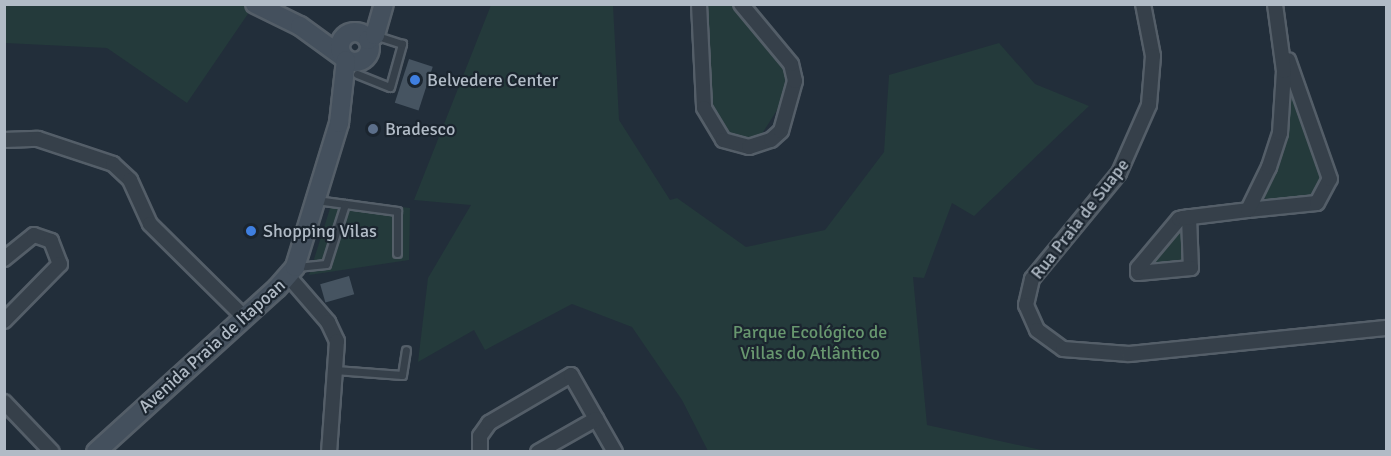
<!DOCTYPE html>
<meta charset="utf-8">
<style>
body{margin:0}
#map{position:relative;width:1391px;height:456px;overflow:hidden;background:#222e3a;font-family:Signika,sans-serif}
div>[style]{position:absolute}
.green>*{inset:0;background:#243a3b}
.building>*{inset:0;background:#465461;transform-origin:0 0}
.roads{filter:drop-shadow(2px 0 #545e68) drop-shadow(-2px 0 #545e68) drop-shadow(0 2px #545e68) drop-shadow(0 -2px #545e68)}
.lane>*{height:7px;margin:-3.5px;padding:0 3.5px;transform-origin:3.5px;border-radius:3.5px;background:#36404a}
.street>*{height:14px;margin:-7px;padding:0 7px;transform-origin:7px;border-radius:7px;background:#36404a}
.secondary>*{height:18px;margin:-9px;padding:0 9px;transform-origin:9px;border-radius:9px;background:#44505d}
.secondary>.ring{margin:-9px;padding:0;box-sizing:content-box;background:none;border:18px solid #44505d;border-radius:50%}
.dots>*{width:16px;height:16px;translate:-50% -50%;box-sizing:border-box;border:3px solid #1b252f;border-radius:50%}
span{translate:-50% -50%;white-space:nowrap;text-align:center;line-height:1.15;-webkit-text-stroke:4.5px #1b252f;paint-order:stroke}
.poi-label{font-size:18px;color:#b1bbc6}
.left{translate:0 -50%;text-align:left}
.street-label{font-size:18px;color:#b1bbc6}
.park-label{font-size:18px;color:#68976f}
.frame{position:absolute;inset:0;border:6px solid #b1bbc6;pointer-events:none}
</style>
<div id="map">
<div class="green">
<div style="clip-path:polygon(4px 5px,254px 5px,187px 103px,107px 48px,5px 43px)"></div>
<div style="clip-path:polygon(491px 5px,613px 5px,619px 120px,670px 200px,677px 198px,746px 247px,825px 230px,884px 152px,889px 75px,999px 43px,1035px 84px,1089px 106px,974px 216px,952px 203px,924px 278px,913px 277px,927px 425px,1046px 451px,708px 451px,682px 400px,632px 327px,572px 304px,485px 350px,474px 330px,418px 362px,428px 278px,471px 205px,414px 200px)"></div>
<div style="clip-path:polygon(703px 5px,734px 5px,788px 70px,786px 96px,760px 137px,744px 144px,728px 139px,706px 98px)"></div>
<div style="clip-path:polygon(1287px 76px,1326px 176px,1316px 200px,1271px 205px,1263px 196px,1279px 158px)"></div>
<div style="clip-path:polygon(333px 199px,410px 208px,409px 260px,309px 275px)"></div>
<div style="clip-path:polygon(1181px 223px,1185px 265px,1142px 268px)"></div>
</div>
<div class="building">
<div style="left:409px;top:59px;width:25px;height:46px;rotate:18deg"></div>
<div style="left:349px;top:276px;width:19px;height:30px;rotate:74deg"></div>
</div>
<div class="roads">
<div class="lane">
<div style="left:357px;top:74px;width:35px;rotate:22deg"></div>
<div style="left:390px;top:87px;width:45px;rotate:-74.4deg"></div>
<div style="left:402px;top:44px;width:26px;rotate:-162deg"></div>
<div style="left:316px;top:200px;width:82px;rotate:7.7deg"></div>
<div style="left:397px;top:211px;width:42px;rotate:90deg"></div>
<div style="left:297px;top:267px;width:29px;rotate:-6deg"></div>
<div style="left:326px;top:264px;width:63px;rotate:-72.4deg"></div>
<div style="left:335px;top:370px;width:67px;rotate:4.3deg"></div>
<div style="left:402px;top:375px;width:25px;rotate:-81deg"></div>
</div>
<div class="street">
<div style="left:699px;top:4px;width:104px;rotate:87.2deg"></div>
<div style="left:704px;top:108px;width:37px;rotate:59deg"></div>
<div style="left:723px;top:140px;width:27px;rotate:15deg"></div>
<div style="left:749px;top:147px;width:23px;rotate:-18deg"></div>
<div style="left:771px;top:140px;width:13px;rotate:-42deg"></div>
<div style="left:781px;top:131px;width:52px;rotate:-74.4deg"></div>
<div style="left:795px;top:81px;width:17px;rotate:-103deg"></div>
<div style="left:791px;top:64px;width:78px;rotate:-129.8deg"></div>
<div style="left:1143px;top:4px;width:53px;rotate:79.1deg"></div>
<div style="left:1153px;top:56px;width:49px;rotate:94.7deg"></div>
<div style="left:1149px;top:105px;width:74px;rotate:113.8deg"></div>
<div style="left:1119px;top:173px;width:137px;rotate:129.4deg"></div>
<div style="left:1032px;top:279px;width:27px;rotate:103deg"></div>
<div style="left:1026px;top:305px;width:27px;rotate:66deg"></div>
<div style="left:1037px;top:330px;width:32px;rotate:36deg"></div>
<div style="left:1063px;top:349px;width:66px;rotate:4.3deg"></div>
<div style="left:1129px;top:354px;width:258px;rotate:-5.8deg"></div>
<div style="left:4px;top:140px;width:34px;rotate:-2deg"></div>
<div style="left:38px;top:139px;width:79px;rotate:18.4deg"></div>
<div style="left:113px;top:164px;width:23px;rotate:43deg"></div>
<div style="left:130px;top:180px;width:48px;rotate:65.6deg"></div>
<div style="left:150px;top:224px;width:134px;rotate:44.7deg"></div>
<div style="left:1248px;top:210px;width:69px;rotate:-5.8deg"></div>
<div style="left:1317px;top:203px;width:27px;rotate:-62deg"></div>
<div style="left:1330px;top:179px;width:126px;rotate:-109.4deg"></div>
<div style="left:1189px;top:217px;width:51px;rotate:87.8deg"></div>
<div style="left:1191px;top:268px;width:53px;rotate:174.6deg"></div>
<div style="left:1138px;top:273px;width:5px;rotate:-90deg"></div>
<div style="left:1138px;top:268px;width:64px;rotate:-50.1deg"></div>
<div style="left:1179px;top:219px;width:4px;rotate:-14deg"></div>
<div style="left:1183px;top:218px;width:65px;rotate:-7deg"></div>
<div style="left:1248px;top:210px;width:48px;rotate:-64deg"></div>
<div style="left:1269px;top:167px;width:36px;rotate:-72deg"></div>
<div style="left:1280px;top:133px;width:62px;rotate:-86.3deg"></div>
<div style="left:1284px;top:71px;width:68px;rotate:-97.7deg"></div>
<div style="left:4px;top:259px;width:38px;rotate:-39deg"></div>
<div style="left:34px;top:235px;width:18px;rotate:19deg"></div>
<div style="left:51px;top:241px;width:25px;rotate:69deg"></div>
<div style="left:60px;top:264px;width:80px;rotate:134.5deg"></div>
<div style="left:289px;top:277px;width:60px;rotate:49.1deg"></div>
<div style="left:328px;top:322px;width:21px;rotate:65deg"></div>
<div style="left:337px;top:341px;width:111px;rotate:94.1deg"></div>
<div style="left:4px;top:402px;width:69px;rotate:46.2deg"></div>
<div style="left:480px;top:452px;width:16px;rotate:-90deg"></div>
<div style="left:480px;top:436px;width:16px;rotate:-55deg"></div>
<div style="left:489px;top:423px;width:95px;rotate:-30.3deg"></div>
<div style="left:571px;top:375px;width:89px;rotate:60.3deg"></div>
<div style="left:538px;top:452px;width:67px;rotate:-29.6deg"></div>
</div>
<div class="secondary">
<div style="left:255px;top:4px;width:50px;rotate:26.1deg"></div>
<div style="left:300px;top:26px;width:54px;rotate:36deg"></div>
<div class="ring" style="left:340px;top:32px;width:12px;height:12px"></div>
<div style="left:368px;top:40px;width:9px;rotate:-36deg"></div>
<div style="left:375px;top:35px;width:32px;rotate:-74deg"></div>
<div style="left:96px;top:452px;width:244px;rotate:-42.2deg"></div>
<div style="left:277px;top:288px;width:28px;rotate:-49deg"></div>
<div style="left:295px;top:267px;width:151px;rotate:-73deg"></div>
<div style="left:339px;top:123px;width:63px;rotate:-83.7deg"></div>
</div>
</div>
<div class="dots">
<div style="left:415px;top:80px;background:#3f7fe0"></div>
<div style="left:373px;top:129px;background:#5c6f8a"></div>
<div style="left:251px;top:231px;background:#3f7fe0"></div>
</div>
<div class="poi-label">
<span class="left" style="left:427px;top:80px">Belvedere Center</span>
<span class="left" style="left:385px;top:129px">Bradesco</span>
<span class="left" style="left:263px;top:231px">Shopping Vilas</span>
</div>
<div class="street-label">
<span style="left:1080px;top:219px;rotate:-52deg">Rua Praia de Suape</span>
<span style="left:212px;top:346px;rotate:-42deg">Avenida Praia de Itapoan</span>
</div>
<div class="park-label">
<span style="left:810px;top:343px">Parque Ecológico de<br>Villas do Atlântico</span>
</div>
<div class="frame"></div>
</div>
